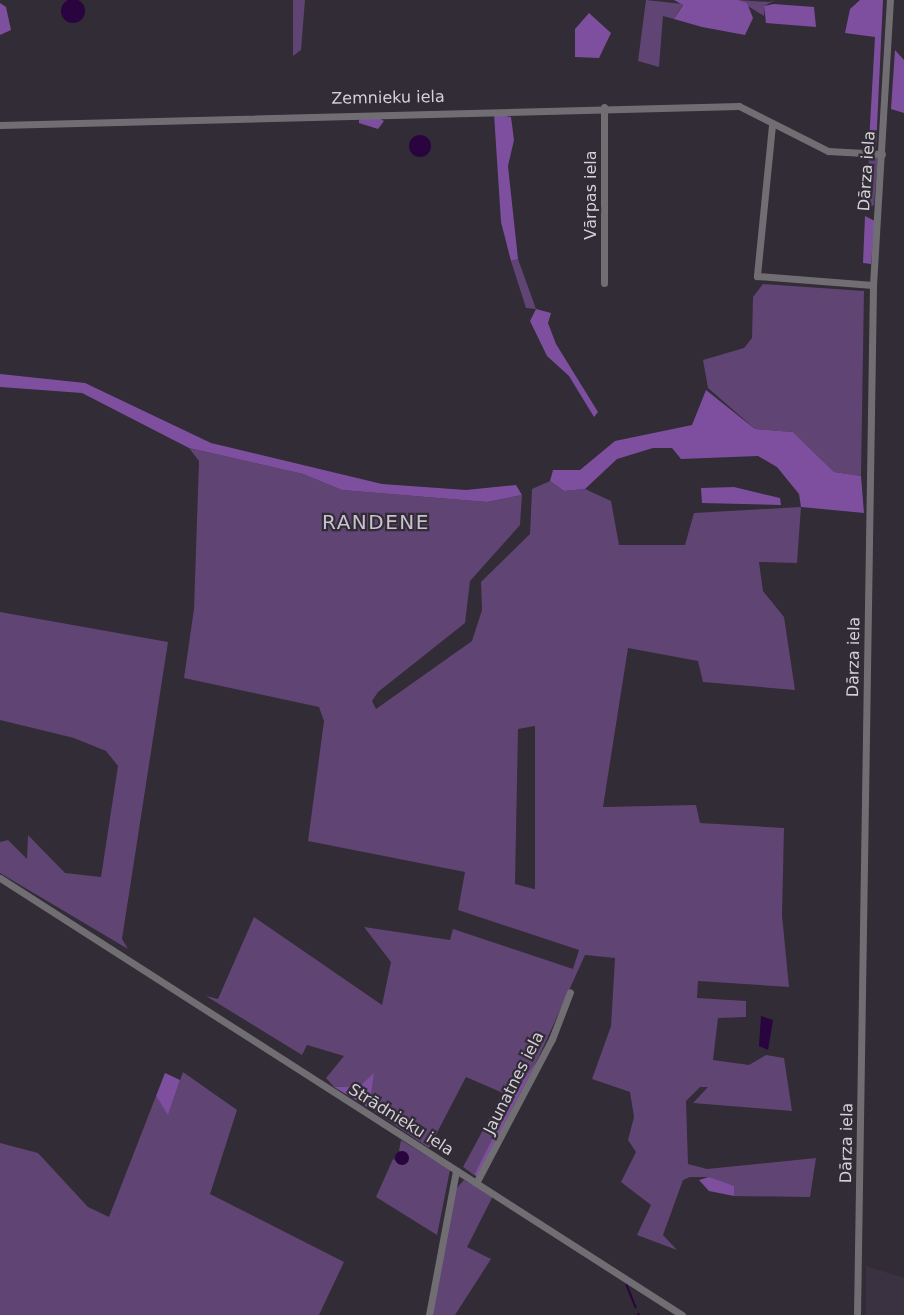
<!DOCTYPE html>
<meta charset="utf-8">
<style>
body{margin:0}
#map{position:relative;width:904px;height:1315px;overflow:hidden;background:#312c35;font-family:"DejaVu Sans",sans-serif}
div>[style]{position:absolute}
.built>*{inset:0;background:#3a3241}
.green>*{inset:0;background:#604473}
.forest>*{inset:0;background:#7e4f9e}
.water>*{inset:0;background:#2a043e}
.round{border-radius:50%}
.stream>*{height:1.5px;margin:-0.75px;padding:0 0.75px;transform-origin:0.75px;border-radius:0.75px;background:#2a043e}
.minor>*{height:7px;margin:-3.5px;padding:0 3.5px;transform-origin:3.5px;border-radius:3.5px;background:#716e73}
span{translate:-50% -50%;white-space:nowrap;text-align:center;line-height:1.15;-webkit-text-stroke:4.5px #312c35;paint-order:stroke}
.street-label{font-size:16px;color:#d5d1d8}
.quarter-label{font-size:20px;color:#c8c1ce;letter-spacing:1.5px}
</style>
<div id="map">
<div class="built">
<div style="clip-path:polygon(866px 1266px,904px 1278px,904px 1315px,866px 1315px)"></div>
</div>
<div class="green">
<div style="clip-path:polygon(293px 0,305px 0,301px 50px,293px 56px)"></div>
<div style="clip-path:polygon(646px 0,683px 4px,674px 19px,663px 16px,659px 67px,638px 61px)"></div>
<div style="clip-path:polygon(738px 0,769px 2px,775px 0,764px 6px,764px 16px)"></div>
<div style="clip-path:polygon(869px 157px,878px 157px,874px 205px,866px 209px)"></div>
<div style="clip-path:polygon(518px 259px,536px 309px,526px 308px,511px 261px)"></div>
<div style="clip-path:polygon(763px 284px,864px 291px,861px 476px,834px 472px,793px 432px,755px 429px,708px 388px,703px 360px,744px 348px,752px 338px,753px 297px)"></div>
<div style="clip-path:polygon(evenodd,189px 448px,303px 474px,342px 490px,487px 502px,522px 495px,520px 525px,470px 581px,465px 623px,378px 692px,372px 701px,376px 709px,472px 641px,482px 610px,481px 582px,530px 534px,532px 489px,550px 481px,564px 491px,585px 489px,611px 501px,619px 545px,685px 545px,694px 513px,801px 507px,797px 563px,759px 562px,763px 591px,784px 617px,795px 690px,703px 682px,698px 661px,628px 648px,603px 807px,696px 805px,700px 823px,784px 828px,782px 915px,789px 987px,698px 981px,697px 998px,746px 1001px,746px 1017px,718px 1018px,713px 1060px,749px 1065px,766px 1055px,784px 1058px,792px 1111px,693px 1103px,708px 1087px,700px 1087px,686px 1101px,688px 1164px,707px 1169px,816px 1158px,810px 1197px,734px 1196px,709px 1177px,690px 1177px,683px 1180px,663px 1235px,677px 1250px,637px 1235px,651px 1205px,621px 1182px,636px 1152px,628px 1140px,634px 1117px,630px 1092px,592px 1079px,611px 1026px,615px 958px,585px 955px,537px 1061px,474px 1175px,463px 1167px,503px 1093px,466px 1077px,429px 1148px,369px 1108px,373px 1075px,360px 1086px,334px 1087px,326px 1078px,344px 1056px,307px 1045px,302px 1055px,206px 996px,218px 999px,254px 917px,382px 1005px,391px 962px,364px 927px,450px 940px,453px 929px,573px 969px,579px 950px,458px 910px,465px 872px,308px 841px,324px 721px,319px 707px,184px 678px,194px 609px,199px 461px,189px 448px,535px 726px,535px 889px,534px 889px,515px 884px,518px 729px,535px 726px)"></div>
<div style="clip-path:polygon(0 612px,168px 642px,122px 939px,128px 949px,0 873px,0 842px,8px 840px,27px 859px,28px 835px,65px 873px,101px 877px,118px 766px,106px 751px,74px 738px,0 720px)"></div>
<div style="clip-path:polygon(183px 1072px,237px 1110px,210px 1194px,344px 1262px,319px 1315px,0 1315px,0 1143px,38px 1153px,88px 1207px,109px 1217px,156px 1096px,168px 1114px)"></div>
<div style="clip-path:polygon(401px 1140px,450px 1170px,437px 1235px,376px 1197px,393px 1159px,399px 1162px,409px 1157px,399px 1151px)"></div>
<div style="clip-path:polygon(464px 1180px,493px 1196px,467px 1247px,491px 1259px,455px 1315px,430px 1315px,455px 1190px)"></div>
</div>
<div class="forest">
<div style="clip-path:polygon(674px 0,738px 0,747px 3px,753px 18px,745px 35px,702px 27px,674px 19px,683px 5px)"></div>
<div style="clip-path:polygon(860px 0,883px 0,876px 148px,869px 142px,875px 37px,845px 33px,850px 9px)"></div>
<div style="clip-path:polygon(0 3px,6px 7px,11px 30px,0 35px)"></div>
<div style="clip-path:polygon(774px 4px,814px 7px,816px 27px,766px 23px,764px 6px)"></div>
<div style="clip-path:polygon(589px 13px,611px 33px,599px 58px,575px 57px,575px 29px)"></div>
<div style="clip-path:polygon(895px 50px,904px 60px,904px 113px,891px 109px)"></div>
<div style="clip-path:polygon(494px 114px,511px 117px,514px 140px,508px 166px,518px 259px,511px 261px,501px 222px)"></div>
<div style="clip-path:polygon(359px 118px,379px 118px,384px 121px,378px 129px,359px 123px)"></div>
<div style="clip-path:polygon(865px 216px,875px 221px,871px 264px,863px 263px)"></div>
<div style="clip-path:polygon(536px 309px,551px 313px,548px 323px,556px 344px,598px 412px,594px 417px,569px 376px,547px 356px,530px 321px)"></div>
<div style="clip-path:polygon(0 374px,85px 383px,211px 443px,382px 484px,466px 490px,516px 485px,522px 495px,487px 502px,342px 490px,303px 474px,189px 448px,82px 393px,0 387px)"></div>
<div style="clip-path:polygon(706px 390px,755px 429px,793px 432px,834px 472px,861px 476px,864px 513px,801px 507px,799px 494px,777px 467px,758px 456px,681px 459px,672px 448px,653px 448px,617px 459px,585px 489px,564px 491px,550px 481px,553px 470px,580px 470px,615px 441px,692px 425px)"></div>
<div style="clip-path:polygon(734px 487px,780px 498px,781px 505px,702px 503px,701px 488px)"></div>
<div style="clip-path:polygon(537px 1061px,477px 1176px,474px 1175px,520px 1085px)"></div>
<div style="clip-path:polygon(165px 1073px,180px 1080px,168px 1115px,156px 1096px)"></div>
<div style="clip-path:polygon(374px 1073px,369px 1108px,334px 1087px,360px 1086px)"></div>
<div style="clip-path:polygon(709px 1177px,734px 1186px,734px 1196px,709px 1191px,699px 1180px)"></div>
</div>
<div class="water">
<div class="round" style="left:61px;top:-1px;width:24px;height:24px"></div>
<div class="round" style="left:409px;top:135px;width:22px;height:22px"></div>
<div style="clip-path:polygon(761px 1016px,773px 1020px,768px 1050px,759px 1046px)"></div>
<div class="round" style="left:395px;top:1151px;width:14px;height:14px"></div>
</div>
<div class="stream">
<div style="left:627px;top:1285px;width:24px;rotate:68deg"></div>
<div style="left:639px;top:1314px;width:1px;rotate:90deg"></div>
</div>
<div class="minor">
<div style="left:0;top:125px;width:739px;rotate:-1.47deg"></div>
<div style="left:739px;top:106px;width:100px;rotate:26.8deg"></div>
<div style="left:828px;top:151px;width:54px;rotate:3.2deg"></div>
<div style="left:772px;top:125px;width:152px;rotate:95.7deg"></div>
<div style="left:757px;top:276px;width:116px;rotate:4.4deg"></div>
<div style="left:604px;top:283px;width:176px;rotate:-90deg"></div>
<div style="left:0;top:878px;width:810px;rotate:32.65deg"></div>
<div style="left:476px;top:1183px;width:163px;rotate:-62.2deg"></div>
<div style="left:552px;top:1039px;width:50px;rotate:-69deg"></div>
<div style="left:429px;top:1315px;width:147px;rotate:-79.4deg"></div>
<div style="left:857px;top:1315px;width:1030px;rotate:-89.11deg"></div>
<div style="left:873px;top:285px;width:286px;rotate:-86.6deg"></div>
</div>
<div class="street-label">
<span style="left:388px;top:98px;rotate:-1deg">Zemnieku iela</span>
<span style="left:867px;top:171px;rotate:-86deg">Dārza iela</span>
<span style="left:591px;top:195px;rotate:-90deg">Vārpas iela</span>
<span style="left:854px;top:657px;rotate:-89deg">Dārza iela</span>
<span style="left:514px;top:1083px;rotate:-63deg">Jaunatnes iela</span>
<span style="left:401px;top:1120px;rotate:32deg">Strādnieku iela</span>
<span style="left:847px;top:1143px;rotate:-89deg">Dārza iela</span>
</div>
<div class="quarter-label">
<span style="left:376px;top:522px">RANDENE</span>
</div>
</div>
